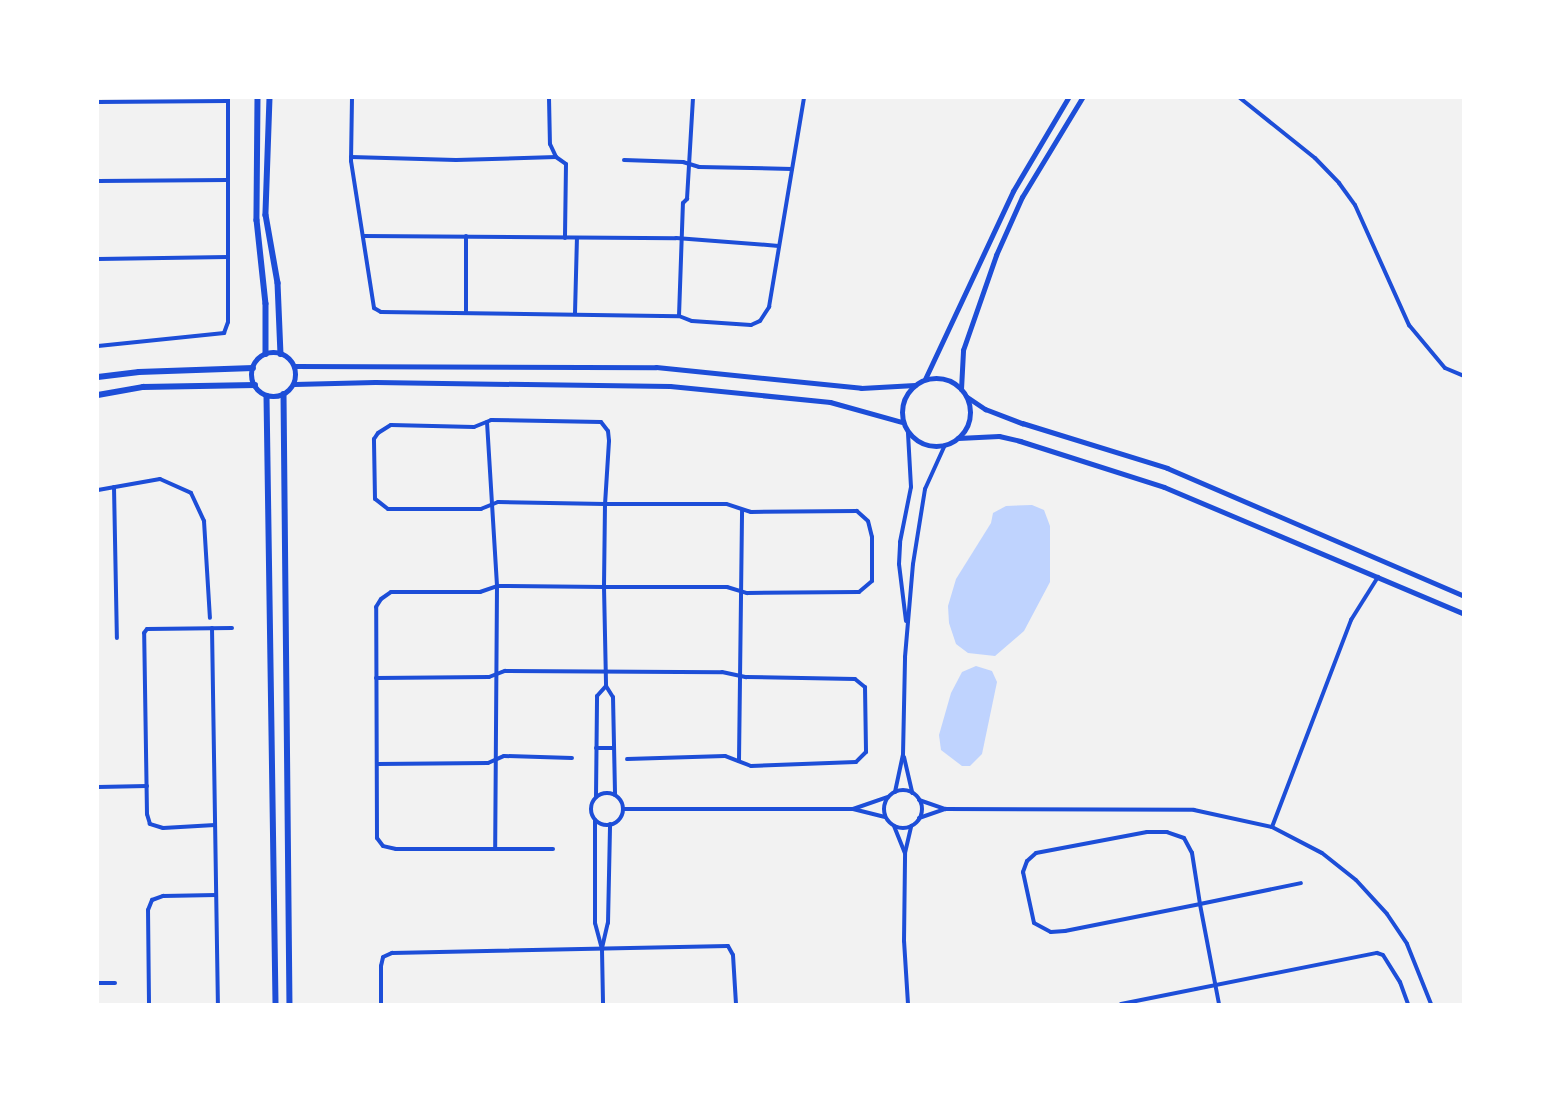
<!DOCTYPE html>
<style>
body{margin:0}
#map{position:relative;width:1561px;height:1102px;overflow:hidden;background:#f2f2f2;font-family:Quicksand,sans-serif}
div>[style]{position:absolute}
.water>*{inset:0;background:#bfd3fe}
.minor>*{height:4px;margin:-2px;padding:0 2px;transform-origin:2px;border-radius:2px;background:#1d4ed8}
.minor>.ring{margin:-2px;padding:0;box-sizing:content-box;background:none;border:4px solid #1d4ed8;border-radius:50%}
.tertiary>*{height:5px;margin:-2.5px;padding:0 2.5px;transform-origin:2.5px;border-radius:2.5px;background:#1d4ed8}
.tertiary>.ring{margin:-2.5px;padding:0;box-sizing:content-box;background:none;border:5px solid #1d4ed8;border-radius:50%}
.secondary>*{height:5.5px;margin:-2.75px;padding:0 2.75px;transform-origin:2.75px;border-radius:2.75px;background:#1d4ed8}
.secondary>.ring{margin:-2.75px;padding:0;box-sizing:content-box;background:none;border:5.5px solid #1d4ed8;border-radius:50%}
span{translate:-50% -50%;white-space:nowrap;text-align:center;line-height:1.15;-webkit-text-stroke:5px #fff;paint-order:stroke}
.frame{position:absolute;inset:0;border:99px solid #fff;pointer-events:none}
</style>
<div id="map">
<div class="water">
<div style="clip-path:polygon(1032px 505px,1044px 510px,1050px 526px,1050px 582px,1024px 631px,995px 656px,968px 653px,956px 644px,949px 623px,948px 606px,956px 579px,991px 523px,993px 513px,1006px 506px)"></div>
<div style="clip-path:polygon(976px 666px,992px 671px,997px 682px,982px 754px,970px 766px,962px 766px,941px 750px,939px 735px,951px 693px,962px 672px)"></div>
</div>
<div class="minor">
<div style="left:352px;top:98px;width:63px;rotate:90.9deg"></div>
<div style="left:351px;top:161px;width:149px;rotate:81.1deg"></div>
<div style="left:374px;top:308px;width:8px;rotate:30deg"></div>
<div style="left:381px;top:312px;width:298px;rotate:0.8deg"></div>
<div style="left:679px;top:316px;width:14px;rotate:21deg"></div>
<div style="left:692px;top:321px;width:59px;rotate:3.9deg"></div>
<div style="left:751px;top:325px;width:10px;rotate:-24deg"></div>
<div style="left:760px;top:321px;width:17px;rotate:-57deg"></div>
<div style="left:769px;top:307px;width:212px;rotate:-80.5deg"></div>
<div style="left:549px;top:98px;width:46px;rotate:88.8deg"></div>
<div style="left:550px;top:144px;width:14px;rotate:65deg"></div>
<div style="left:556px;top:157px;width:12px;rotate:35deg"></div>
<div style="left:566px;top:164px;width:74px;rotate:90.8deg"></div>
<div style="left:1240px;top:98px;width:96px;rotate:38.7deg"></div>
<div style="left:1315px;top:158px;width:35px;rotate:46deg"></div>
<div style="left:1339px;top:183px;width:27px;rotate:54deg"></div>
<div style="left:1355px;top:205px;width:132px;rotate:65.8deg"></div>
<div style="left:1409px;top:325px;width:56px;rotate:50.1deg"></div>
<div style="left:1445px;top:368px;width:21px;rotate:23deg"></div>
<div style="left:98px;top:102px;width:130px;rotate:-0.4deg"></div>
<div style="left:351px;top:157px;width:105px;rotate:1.6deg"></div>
<div style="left:456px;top:160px;width:100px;rotate:-1.7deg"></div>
<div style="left:624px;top:160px;width:59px;rotate:1.9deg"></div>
<div style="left:683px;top:162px;width:17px;rotate:17deg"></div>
<div style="left:699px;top:167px;width:93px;rotate:1.2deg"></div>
<div style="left:98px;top:181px;width:130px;rotate:-0.4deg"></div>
<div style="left:363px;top:236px;width:313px;rotate:0.4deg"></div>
<div style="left:676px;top:238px;width:103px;rotate:4.4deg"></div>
<div style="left:98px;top:259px;width:130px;rotate:-0.9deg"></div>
<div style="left:466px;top:311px;width:75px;rotate:-90deg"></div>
<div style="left:575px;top:313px;width:75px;rotate:-88.5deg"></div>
<div style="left:679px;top:316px;width:113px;rotate:-88deg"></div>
<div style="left:683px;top:203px;width:6px;rotate:-45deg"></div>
<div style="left:687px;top:199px;width:101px;rotate:-86.6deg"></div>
<div style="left:98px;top:346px;width:127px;rotate:-5.9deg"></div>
<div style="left:224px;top:333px;width:12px;rotate:-70deg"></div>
<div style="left:228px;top:322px;width:224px;rotate:-90deg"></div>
<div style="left:487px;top:422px;width:164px;rotate:86.5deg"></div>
<div style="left:497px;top:586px;width:263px;rotate:90.4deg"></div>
<div style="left:114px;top:487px;width:151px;rotate:88.9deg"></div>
<div style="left:98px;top:490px;width:63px;rotate:-10.1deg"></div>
<div style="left:160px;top:479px;width:34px;rotate:24deg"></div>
<div style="left:191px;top:493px;width:31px;rotate:65deg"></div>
<div style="left:204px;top:521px;width:97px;rotate:86.5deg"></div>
<div style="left:906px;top:621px;width:57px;rotate:-97deg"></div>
<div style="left:899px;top:564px;width:22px;rotate:-87deg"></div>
<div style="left:900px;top:542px;width:56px;rotate:-78.7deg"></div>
<div style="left:911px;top:487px;width:54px;rotate:-93.2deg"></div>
<div style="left:212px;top:628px;width:376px;rotate:89.1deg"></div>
<div style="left:376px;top:678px;width:113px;rotate:-0.5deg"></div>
<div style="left:489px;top:677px;width:17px;rotate:-21deg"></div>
<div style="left:505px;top:671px;width:217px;rotate:0.3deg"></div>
<div style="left:722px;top:672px;width:25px;rotate:12deg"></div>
<div style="left:746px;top:677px;width:109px;rotate:1.1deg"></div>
<div style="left:855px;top:679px;width:13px;rotate:39deg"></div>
<div style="left:865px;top:687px;width:65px;rotate:89.1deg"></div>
<div style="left:866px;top:752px;width:14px;rotate:135deg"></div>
<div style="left:856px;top:762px;width:105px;rotate:177.8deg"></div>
<div style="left:751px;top:766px;width:28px;rotate:-159deg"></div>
<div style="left:725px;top:756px;width:98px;rotate:178.2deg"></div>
<div style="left:596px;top:748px;width:17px"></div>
<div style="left:904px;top:757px;width:37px;rotate:77deg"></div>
<div style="left:739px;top:761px;width:251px;rotate:-89.3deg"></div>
<div style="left:377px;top:764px;width:111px;rotate:-0.5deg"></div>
<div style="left:488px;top:763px;width:17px;rotate:-24deg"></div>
<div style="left:504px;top:756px;width:68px;rotate:1.7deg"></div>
<div style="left:98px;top:787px;width:49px;rotate:-1.2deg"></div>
<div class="ring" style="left:884px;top:790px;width:34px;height:34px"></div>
<div style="left:895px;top:792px;width:38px;rotate:-78deg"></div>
<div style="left:903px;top:755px;width:98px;rotate:-88.8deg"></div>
<div style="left:905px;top:657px;width:93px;rotate:-85.1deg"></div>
<div style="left:913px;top:564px;width:76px;rotate:-80.9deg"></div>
<div style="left:925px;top:489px;width:48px;rotate:-65.6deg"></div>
<div class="ring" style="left:591px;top:793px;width:28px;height:28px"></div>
<div style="left:596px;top:797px;width:101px;rotate:-89.4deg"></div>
<div style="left:597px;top:696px;width:13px;rotate:-48deg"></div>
<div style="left:919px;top:800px;width:28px;rotate:19deg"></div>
<div style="left:623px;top:809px;width:230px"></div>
<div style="left:853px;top:809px;width:33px;rotate:14deg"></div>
<div style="left:853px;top:809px;width:37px;rotate:-19deg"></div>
<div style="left:919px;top:818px;width:28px;rotate:-19deg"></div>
<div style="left:945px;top:809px;width:249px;rotate:0.2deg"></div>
<div style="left:1194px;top:810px;width:80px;rotate:12.3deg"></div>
<div style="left:1272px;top:827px;width:56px;rotate:27.5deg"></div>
<div style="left:1322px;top:853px;width:43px;rotate:38.5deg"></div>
<div style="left:1356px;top:880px;width:46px;rotate:47.6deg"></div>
<div style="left:1387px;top:914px;width:36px;rotate:56deg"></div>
<div style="left:1407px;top:944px;width:65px;rotate:68.2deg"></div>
<div style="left:595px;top:820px;width:103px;rotate:90deg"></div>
<div style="left:595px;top:923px;width:28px;rotate:75deg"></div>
<div style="left:602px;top:950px;width:54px;rotate:88.9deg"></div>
<div style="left:215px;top:825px;width:52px;rotate:176.7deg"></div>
<div style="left:163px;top:828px;width:14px;rotate:-163deg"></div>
<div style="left:150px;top:824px;width:10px;rotate:-107deg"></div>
<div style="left:147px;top:814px;width:181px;rotate:-90.9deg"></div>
<div style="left:144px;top:633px;width:5px;rotate:-53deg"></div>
<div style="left:147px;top:629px;width:85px;rotate:-0.7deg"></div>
<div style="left:894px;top:826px;width:29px;rotate:68deg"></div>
<div style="left:1272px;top:827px;width:222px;rotate:-69.1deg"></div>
<div style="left:1351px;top:620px;width:51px;rotate:-57.9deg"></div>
<div style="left:553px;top:849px;width:157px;rotate:180deg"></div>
<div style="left:396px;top:849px;width:13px;rotate:-167deg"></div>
<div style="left:383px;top:846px;width:10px;rotate:-127deg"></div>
<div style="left:377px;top:838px;width:231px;rotate:-90.2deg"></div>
<div style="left:376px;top:607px;width:9px;rotate:-58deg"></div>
<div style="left:381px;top:599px;width:12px;rotate:-35deg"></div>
<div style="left:391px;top:592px;width:89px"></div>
<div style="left:480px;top:592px;width:18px;rotate:-19deg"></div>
<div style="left:497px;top:586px;width:107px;rotate:0.5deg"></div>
<div style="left:604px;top:587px;width:123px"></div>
<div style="left:727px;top:587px;width:21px;rotate:17deg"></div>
<div style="left:747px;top:593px;width:112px;rotate:-0.5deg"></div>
<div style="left:859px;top:592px;width:17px;rotate:-40deg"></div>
<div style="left:872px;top:581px;width:44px;rotate:-90deg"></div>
<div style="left:872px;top:537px;width:16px;rotate:-104deg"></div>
<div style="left:868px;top:521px;width:15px;rotate:-138deg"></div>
<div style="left:857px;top:511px;width:106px;rotate:179.5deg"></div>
<div style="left:751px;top:512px;width:26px;rotate:-162deg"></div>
<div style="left:726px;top:504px;width:121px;rotate:180deg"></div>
<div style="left:605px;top:504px;width:107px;rotate:-178.9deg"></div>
<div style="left:498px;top:502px;width:18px;rotate:158deg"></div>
<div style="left:481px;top:509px;width:93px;rotate:180deg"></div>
<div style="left:388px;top:509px;width:16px;rotate:-142deg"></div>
<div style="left:375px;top:499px;width:60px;rotate:-91deg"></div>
<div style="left:374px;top:439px;width:7px;rotate:-56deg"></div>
<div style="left:378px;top:433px;width:15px;rotate:-32deg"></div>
<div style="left:391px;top:425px;width:83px;rotate:1.4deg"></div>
<div style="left:474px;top:427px;width:18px;rotate:-22deg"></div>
<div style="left:491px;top:420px;width:110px;rotate:1deg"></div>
<div style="left:601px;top:422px;width:11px;rotate:52deg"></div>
<div style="left:608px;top:431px;width:10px;rotate:84deg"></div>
<div style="left:609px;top:441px;width:63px;rotate:93.6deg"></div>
<div style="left:605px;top:504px;width:83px;rotate:90.7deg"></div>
<div style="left:604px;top:587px;width:99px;rotate:88.8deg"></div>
<div style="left:606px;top:686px;width:13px;rotate:58deg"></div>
<div style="left:613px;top:697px;width:98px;rotate:88.8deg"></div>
<div style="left:602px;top:948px;width:26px;rotate:-77deg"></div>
<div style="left:608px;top:923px;width:99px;rotate:-88.8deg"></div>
<div style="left:98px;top:983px;width:17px"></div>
<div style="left:149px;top:1004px;width:94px;rotate:-90.6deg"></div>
<div style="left:148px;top:910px;width:11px;rotate:-68deg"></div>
<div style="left:152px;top:900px;width:12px;rotate:-20deg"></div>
<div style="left:163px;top:896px;width:53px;rotate:-1.1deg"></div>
<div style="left:381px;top:1004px;width:38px;rotate:-90deg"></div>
<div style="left:381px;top:966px;width:9px;rotate:-77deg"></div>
<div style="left:383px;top:957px;width:10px;rotate:-24deg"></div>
<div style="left:392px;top:953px;width:336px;rotate:-1.2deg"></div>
<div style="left:728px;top:946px;width:10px;rotate:61deg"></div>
<div style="left:733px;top:955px;width:49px;rotate:86.5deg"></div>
<div style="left:908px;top:1004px;width:63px;rotate:-93.6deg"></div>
<div style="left:904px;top:941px;width:88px;rotate:-89.3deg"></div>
<div style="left:905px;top:853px;width:28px;rotate:-77deg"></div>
<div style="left:1121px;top:1004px;width:261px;rotate:-11.3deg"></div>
<div style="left:1377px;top:953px;width:6px;rotate:18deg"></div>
<div style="left:1383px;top:955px;width:32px;rotate:58deg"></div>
<div style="left:1400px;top:982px;width:23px;rotate:70deg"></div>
<div style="left:1219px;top:1004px;width:102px;rotate:-100.8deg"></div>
<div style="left:1200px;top:904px;width:52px;rotate:-98.9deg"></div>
<div style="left:1192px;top:853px;width:17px;rotate:-118deg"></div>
<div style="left:1184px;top:838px;width:18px;rotate:-161deg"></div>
<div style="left:1167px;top:832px;width:20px;rotate:180deg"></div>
<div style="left:1147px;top:832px;width:113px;rotate:169.3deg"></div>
<div style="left:1036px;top:853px;width:12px;rotate:138deg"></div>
<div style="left:1027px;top:861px;width:12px;rotate:110deg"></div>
<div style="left:1023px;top:872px;width:52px;rotate:77.8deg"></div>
<div style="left:1034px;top:923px;width:19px;rotate:28deg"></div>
<div style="left:1051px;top:932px;width:14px;rotate:-4deg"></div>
<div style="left:1065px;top:931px;width:138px;rotate:-11.3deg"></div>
<div style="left:1200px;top:904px;width:103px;rotate:-11.7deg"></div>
</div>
<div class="tertiary">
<div style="left:295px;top:366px;width:361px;rotate:0.2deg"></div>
<div style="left:656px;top:367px;width:206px;rotate:5.8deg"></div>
<div style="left:861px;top:388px;width:54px;rotate:-3.2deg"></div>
<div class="ring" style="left:902px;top:378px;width:63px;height:63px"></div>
<div style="left:925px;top:379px;width:208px;rotate:-64.9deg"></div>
<div style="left:1013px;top:191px;width:108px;rotate:-59.4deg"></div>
<div style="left:294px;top:384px;width:81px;rotate:-1.4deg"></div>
<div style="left:375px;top:382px;width:295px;rotate:0.8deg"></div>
<div style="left:670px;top:386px;width:161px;rotate:5.7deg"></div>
<div style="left:830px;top:402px;width:75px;rotate:15.5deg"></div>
<div style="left:961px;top:389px;width:39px;rotate:-87deg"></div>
<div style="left:963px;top:350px;width:101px;rotate:-70.8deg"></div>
<div style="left:996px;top:255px;width:64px;rotate:-65.9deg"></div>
<div style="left:1022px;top:197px;width:116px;rotate:-58.8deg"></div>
<div style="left:967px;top:397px;width:22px;rotate:34deg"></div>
<div style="left:985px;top:409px;width:40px;rotate:21deg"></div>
<div style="left:1022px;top:423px;width:152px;rotate:17.2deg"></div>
<div style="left:1167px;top:468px;width:323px;rotate:23.3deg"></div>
<div style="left:958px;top:438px;width:41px;rotate:-2.8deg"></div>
<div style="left:999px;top:436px;width:22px;rotate:13deg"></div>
<div style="left:1020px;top:441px;width:151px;rotate:17.7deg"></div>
<div style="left:1164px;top:487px;width:326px;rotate:22.9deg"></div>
</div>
<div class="secondary">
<div style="left:258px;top:98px;width:122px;rotate:90.5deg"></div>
<div style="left:257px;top:220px;width:84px;rotate:83.9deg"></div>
<div style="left:266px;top:304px;width:50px;rotate:90deg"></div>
<div style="left:270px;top:98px;width:117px;rotate:92deg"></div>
<div style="left:266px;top:215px;width:69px;rotate:80deg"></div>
<div style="left:278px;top:283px;width:71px;rotate:87.6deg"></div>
<div class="ring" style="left:252px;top:353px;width:38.5px;height:38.5px"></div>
<div style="left:98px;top:377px;width:41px;rotate:-7deg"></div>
<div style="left:139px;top:372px;width:114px;rotate:-2deg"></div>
<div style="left:284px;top:394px;width:610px;rotate:89.44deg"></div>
<div style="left:98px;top:395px;width:46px;rotate:-10.1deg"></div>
<div style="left:143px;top:387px;width:112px;rotate:-1deg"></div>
<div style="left:267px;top:396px;width:608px;rotate:89.15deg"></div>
</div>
<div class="frame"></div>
</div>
